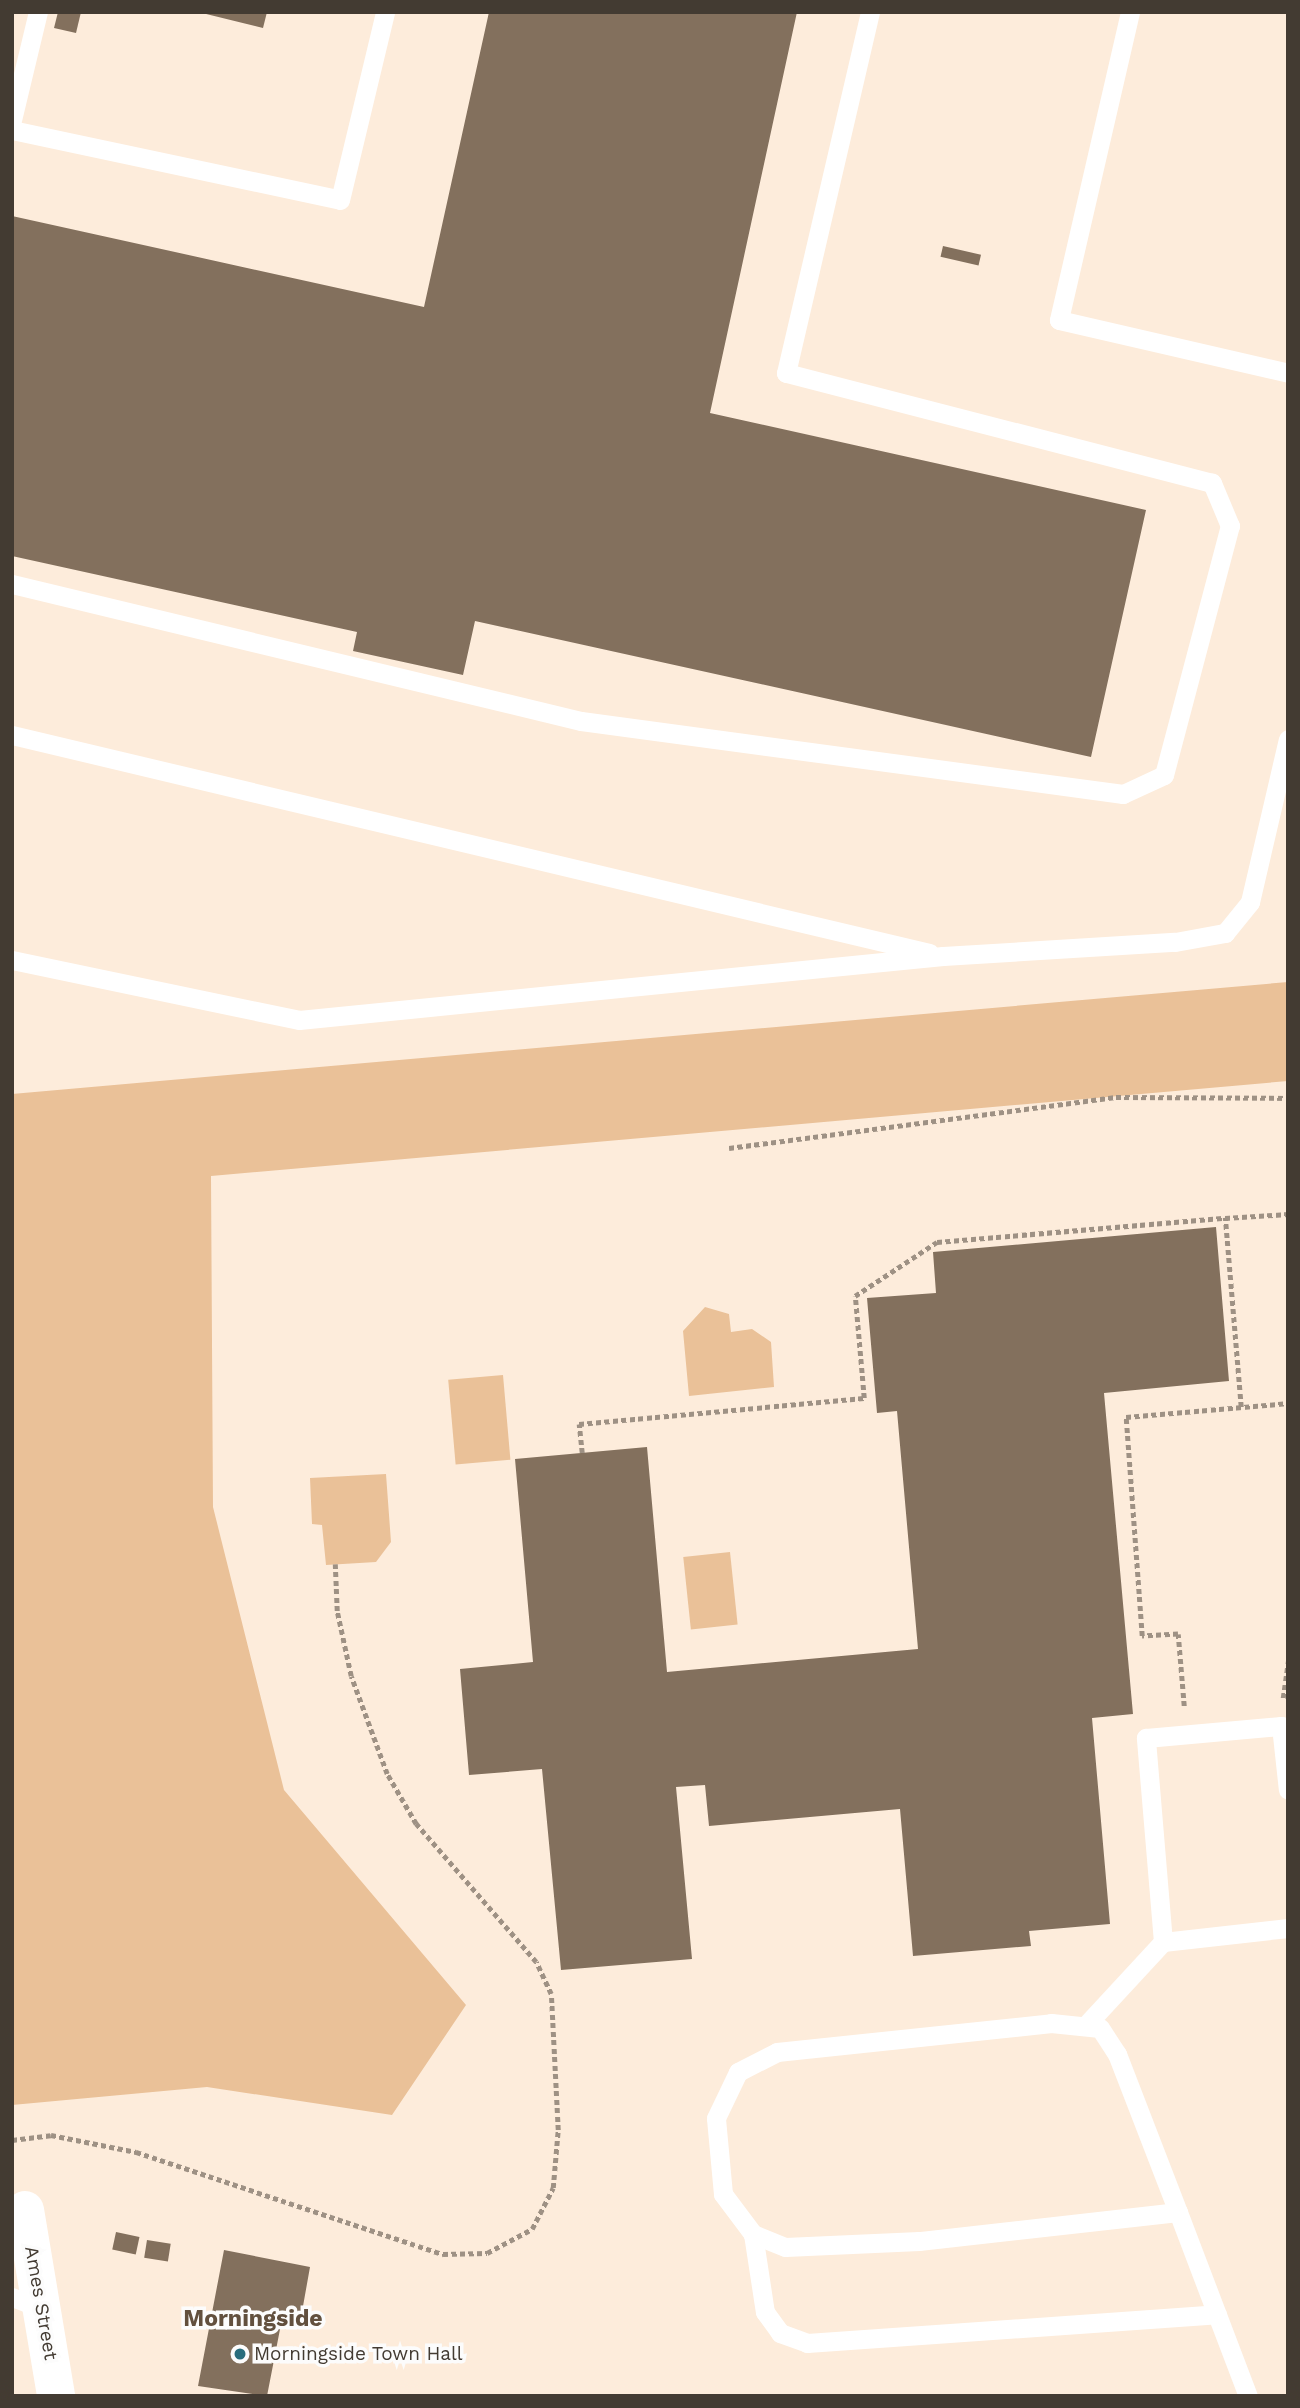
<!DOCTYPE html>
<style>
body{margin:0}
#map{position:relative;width:1300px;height:2408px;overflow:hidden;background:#fdecdb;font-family:"Work Sans",sans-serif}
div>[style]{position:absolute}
.green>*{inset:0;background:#eac198;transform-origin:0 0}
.building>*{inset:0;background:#83705d;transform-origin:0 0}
.path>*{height:4.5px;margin-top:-2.25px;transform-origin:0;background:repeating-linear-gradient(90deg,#9e9184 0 5px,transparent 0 8.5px)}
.lane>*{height:19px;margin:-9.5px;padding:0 9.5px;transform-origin:9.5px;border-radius:9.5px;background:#fff}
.street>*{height:38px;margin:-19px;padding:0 19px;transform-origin:19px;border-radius:19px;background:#fff}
.dots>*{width:19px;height:19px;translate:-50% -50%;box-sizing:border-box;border:4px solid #fcfcfc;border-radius:50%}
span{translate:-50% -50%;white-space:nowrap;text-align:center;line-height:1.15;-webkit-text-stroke:7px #fcfcfc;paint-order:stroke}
.street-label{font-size:19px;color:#433b32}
.poi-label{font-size:19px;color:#433b32}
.left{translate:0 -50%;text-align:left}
.quarter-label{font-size:23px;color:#62503e;font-weight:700}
.frame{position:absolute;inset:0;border:14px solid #433b32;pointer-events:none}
</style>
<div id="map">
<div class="green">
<div style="clip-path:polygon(1288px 982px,1288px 1081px,211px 1176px,213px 1507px,284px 1790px,466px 2005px,392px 2115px,207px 2087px,12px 2105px,12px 1094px)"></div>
<div style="clip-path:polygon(705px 1307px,729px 1314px,731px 1332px,752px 1329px,771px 1342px,774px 1387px,689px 1396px,683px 1331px)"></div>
<div style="left:503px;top:1375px;width:85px;height:55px;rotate:85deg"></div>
<div style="clip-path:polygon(386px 1474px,391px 1542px,376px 1562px,326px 1565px,322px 1525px,312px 1524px,310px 1478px)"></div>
<div style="left:730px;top:1552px;width:73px;height:47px;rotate:84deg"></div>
</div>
<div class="building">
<div style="clip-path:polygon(58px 12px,81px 12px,76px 33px,54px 28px)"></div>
<div style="clip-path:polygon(198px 12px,267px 12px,263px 28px)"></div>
<div style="clip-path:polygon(489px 12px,797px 12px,710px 413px,1146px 510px,1091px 757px,475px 621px,463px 675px,353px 651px,357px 632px,12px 556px,12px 216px,424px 307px)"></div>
<div style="left:943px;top:246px;width:39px;height:11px;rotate:13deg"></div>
<div style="clip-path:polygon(1216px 1227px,1229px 1381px,1104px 1393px,1133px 1714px,1092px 1718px,1110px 1924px,1029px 1931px,1031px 1946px,913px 1956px,900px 1809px,709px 1826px,705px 1785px,676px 1787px,692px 1959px,561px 1970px,542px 1769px,469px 1775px,460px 1669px,533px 1662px,515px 1459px,647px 1447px,667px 1672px,918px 1649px,897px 1411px,877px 1413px,867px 1298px,936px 1293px,933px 1252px)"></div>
<div style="left:116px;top:2232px;width:24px;height:18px;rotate:12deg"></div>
<div style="left:147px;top:2240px;width:24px;height:18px;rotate:9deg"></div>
<div style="clip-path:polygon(224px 2250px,310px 2267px,300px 2323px,282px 2319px,267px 2396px,198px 2386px)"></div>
</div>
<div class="path">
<div style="left:729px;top:1148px;width:390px;rotate:-7.5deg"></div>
<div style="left:1116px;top:1097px;width:172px;rotate:0.3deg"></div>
<div style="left:1241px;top:1407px;width:190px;rotate:-94.8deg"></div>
<div style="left:1225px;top:1218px;width:63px;rotate:-3.6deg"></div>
<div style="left:582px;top:1453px;width:29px;rotate:-96deg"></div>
<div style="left:579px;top:1424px;width:286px;rotate:-5.2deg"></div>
<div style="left:864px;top:1398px;width:102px;rotate:-95deg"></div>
<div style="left:855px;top:1296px;width:98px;rotate:-33.4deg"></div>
<div style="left:937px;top:1242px;width:289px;rotate:-4.8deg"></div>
<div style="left:1283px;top:1698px;width:37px;rotate:-82deg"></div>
<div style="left:1184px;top:1706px;width:72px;rotate:-94.8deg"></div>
<div style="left:1178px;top:1634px;width:36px;rotate:177deg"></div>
<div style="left:1142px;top:1636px;width:220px;rotate:-94.2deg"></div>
<div style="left:1126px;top:1417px;width:163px;rotate:-4.9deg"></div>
<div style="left:12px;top:2140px;width:39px;rotate:-7deg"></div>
<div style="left:51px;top:2135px;width:87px;rotate:11.3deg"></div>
<div style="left:136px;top:2152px;width:324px;rotate:18.4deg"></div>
<div style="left:443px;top:2254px;width:44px;rotate:-1.3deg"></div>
<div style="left:487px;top:2253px;width:51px;rotate:-28.1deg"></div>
<div style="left:532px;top:2229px;width:46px;rotate:-62.9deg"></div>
<div style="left:553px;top:2188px;width:58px;rotate:-85.1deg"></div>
<div style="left:558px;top:2130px;width:136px;rotate:-92.9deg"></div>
<div style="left:551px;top:1994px;width:35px;rotate:-115deg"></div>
<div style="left:536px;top:1962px;width:183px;rotate:-131deg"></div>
<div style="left:416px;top:1824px;width:58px;rotate:-120.1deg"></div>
<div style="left:387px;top:1774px;width:104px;rotate:-110.2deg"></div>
<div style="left:351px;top:1676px;width:66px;rotate:-102.2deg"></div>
<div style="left:337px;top:1611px;width:47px;rotate:-92.4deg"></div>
</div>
<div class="lane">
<div style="left:1130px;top:12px;width:316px;rotate:103deg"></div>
<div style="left:1059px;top:320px;width:235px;rotate:13deg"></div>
<div style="left:12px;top:120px;width:111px;rotate:-76.5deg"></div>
<div style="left:12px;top:130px;width:335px;rotate:12deg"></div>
<div style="left:340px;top:200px;width:193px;rotate:-76.5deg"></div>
<div style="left:12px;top:584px;width:585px;rotate:13.54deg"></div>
<div style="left:581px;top:721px;width:547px;rotate:7.67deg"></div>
<div style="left:1123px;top:794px;width:45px;rotate:-24.9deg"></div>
<div style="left:1164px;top:775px;width:258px;rotate:-75.2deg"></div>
<div style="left:1230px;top:526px;width:47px;rotate:-112.7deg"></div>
<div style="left:1212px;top:483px;width:440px;rotate:-165.5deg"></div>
<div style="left:786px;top:373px;width:371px;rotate:-76.9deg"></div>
<div style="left:12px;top:735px;width:943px;rotate:13.37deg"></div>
<div style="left:12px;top:960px;width:293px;rotate:11.8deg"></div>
<div style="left:299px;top:1020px;width:647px;rotate:-5.68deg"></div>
<div style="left:943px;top:956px;width:232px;rotate:-3.5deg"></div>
<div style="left:1175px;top:942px;width:51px;rotate:-10.2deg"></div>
<div style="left:1225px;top:933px;width:40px;rotate:-51deg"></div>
<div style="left:1250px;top:902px;width:167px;rotate:-76.9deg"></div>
<div style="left:1163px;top:1942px;width:205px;rotate:-94.8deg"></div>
<div style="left:1146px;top:1738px;width:136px;rotate:-5.1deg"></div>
<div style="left:1281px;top:1726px;width:64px;rotate:83.8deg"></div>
<div style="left:1087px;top:2024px;width:112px;rotate:-47.2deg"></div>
<div style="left:1163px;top:1942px;width:126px;rotate:-6.4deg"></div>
<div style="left:1178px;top:2212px;width:261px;rotate:173.6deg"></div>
<div style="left:919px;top:2241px;width:134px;rotate:177.4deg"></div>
<div style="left:785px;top:2247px;width:35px;rotate:-158deg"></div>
<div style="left:753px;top:2234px;width:50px;rotate:-126.9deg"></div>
<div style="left:723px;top:2194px;width:76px;rotate:-95.3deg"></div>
<div style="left:716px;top:2118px;width:51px;rotate:-64.4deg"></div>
<div style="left:738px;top:2072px;width:44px;rotate:-27.1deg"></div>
<div style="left:777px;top:2052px;width:276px;rotate:-6deg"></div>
<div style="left:1051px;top:2023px;width:49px;rotate:5.8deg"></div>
<div style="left:1100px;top:2028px;width:31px;rotate:57deg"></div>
<div style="left:1117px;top:2054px;width:169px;rotate:68.9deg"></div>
<div style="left:1178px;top:2212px;width:197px;rotate:69.2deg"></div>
<div style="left:753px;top:2234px;width:79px;rotate:81.3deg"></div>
<div style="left:765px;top:2312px;width:26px;rotate:54deg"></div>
<div style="left:780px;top:2333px;width:29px;rotate:20deg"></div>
<div style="left:807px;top:2343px;width:411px;rotate:-4deg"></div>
<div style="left:12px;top:2297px;width:31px;rotate:21deg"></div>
</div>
<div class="street">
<div style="left:25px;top:2210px;width:189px;rotate:80.5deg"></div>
</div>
<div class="dots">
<div style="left:240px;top:2354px;background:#286d7d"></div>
</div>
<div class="street-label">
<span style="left:41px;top:2303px;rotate:80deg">Ames Street</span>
</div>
<div class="poi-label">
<span class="left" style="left:254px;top:2354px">Morningside Town Hall</span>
</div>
<div class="quarter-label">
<span style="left:253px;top:2319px">Morningside</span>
</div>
<div class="frame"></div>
</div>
